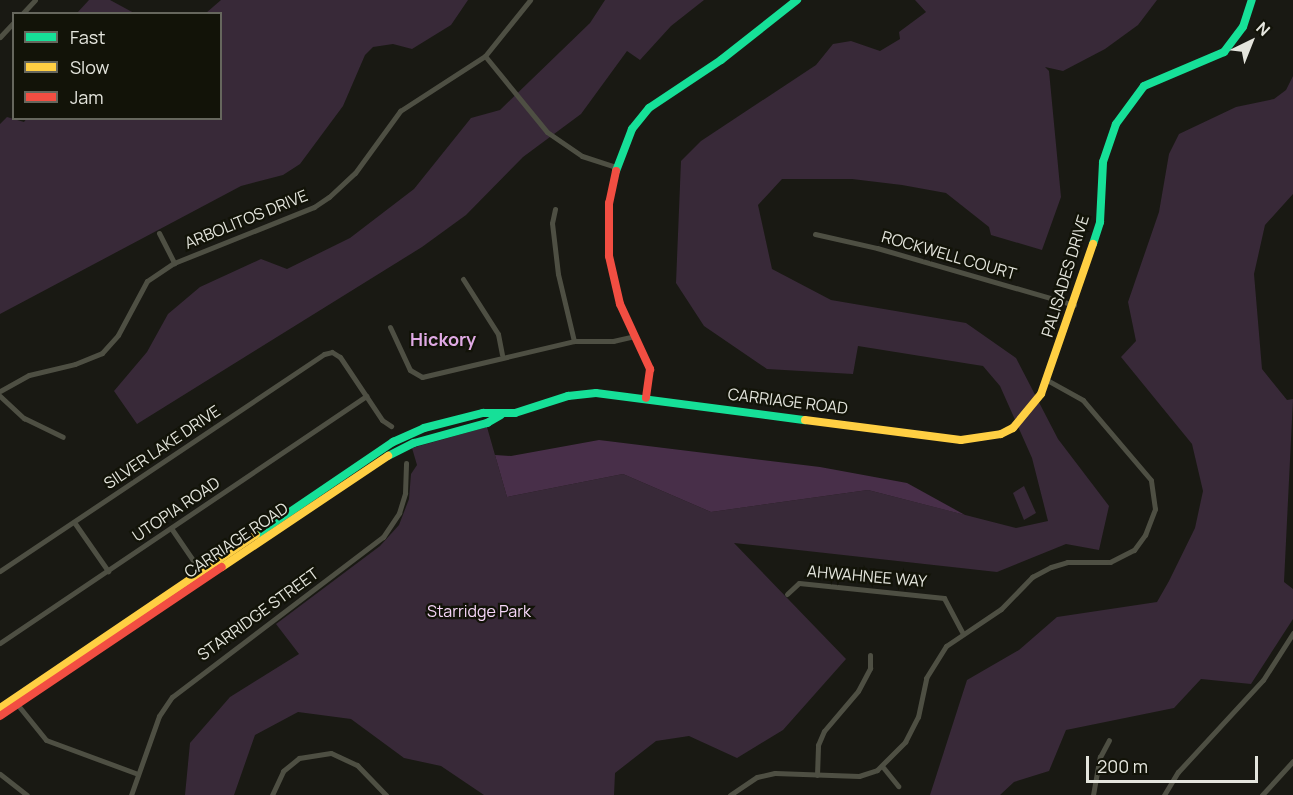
<!DOCTYPE html>
<style>
body{margin:0}
#map{position:relative;width:1293px;height:795px;overflow:hidden;background:#191913;font-family:Manrope,sans-serif}
div>[style]{position:absolute}
.green>*{inset:0;background:#382938}
.forest>*{inset:0;background:#482f49}
.street>*{height:5px;margin:-2.5px;padding:0 2.5px;transform-origin:2.5px;border-radius:2.5px;background:#4e4f43}
.fast>*{height:8px;margin:-4px;padding:0 4px;transform-origin:4px;border-radius:4px;background:#16e098}
.slow>*{height:8px;margin:-4px;padding:0 4px;transform-origin:4px;border-radius:4px;background:#ffcf43}
.jam>*{height:8px;margin:-4px;padding:0 4px;transform-origin:4px;border-radius:4px;background:#f24e42}
span{translate:-50% -50%;white-space:nowrap;text-align:center;line-height:1.15;-webkit-text-stroke:4.5px #121308;paint-order:stroke}
.street-label{font-size:16px;color:#e4e5dd}
.park-label{font-size:16px;color:#f6d6f8}
.neighbourhood-label{font-size:18px;color:#e0aae5;font-weight:700}
.legend{position:absolute;left:12px;top:12px;width:210px;height:108px;box-sizing:border-box;background:#121308;border:2px solid #66675d;margin:0;padding:8px 10px;list-style:none;font-size:18px;color:#e4e5dd}
.legend li{display:flex;align-items:center;gap:12px;height:30px}
.legend b{width:30px;border:2px solid #66675d}
.north{position:absolute;left:1221px;top:12px;width:60px;height:60px;-webkit-text-stroke:4px #121308;paint-order:stroke;rotate:43deg;font-size:16px;font-weight:700;line-height:24px;text-align:center;color:#e4e5dd}
.north::after{content:'';display:block;margin:auto;width:21px;height:27px;background:#e4e5dd;clip-path:polygon(50% 0,100% 100%,50% 72%,0 100%)}
.scale{position:absolute;left:1086px;top:756px;width:172px;height:27px;box-sizing:border-box;border:3px solid #e4e5dd;border-top:0;padding-left:8px;font-size:18px;line-height:21px;white-space:nowrap;color:#e4e5dd;-webkit-text-stroke:4px #121308;paint-order:stroke}
</style>
<div id="map">
<div class="green">
<div style="clip-path:polygon(89px 0,110px 0,134px 13px,77px 13px)"></div>
<div style="clip-path:polygon(221px 0,468px 0,451px 25px,412px 49px,393px 44px,373px 47px,365px 55px,343px 106px,300px 164px,283px 175px,241px 186px,0 314px,0 124px,7px 117px,24px 122px,27px 118px,220px 118px,220px 14px,206px 13px)"></div>
<div style="clip-path:polygon(605px 0,704px 0,671px 26px,640px 60px,627px 51px,581px 114px,523px 157px,466px 215px,422px 247px,137px 424px,114px 391px,147px 352px,168px 314px,200px 287px,261px 259px,287px 269px,350px 238px,414px 189px,471px 118px,500px 110px,590px 23px)"></div>
<div style="clip-path:polygon(915px 0,1157px 0,1138px 25px,1105px 49px,1063px 71px,1045px 67px,1049px 71px,1061px 197px,1042px 250px,991px 235px,989px 227px,946px 193px,902px 185px,852px 179px,782px 179px,758px 205px,772px 269px,831px 300px,966px 323px,1016px 358px,1058px 439px,1109px 506px,1099px 550px,1066px 544px,997px 572px,734px 543px,846px 659px,783px 730px,737px 758px,689px 736px,656px 741px,615px 773px,614px 795px,484px 795px,441px 766px,404px 758px,351px 719px,298px 712px,255px 735px,234px 795px,185px 795px,190px 743px,230px 697px,299px 654px,276px 624px,380px 546px,399px 525px,409px 499px,411px 474px,417px 465px,412px 448px,487px 427px,507px 497px,623px 474px,711px 512px,868px 490px,1016px 528px,1048px 521px,1032px 458px,1000px 386px,983px 366px,858px 346px,853px 374px,767px 369px,704px 326px,676px 283px,681px 161px,701px 141px,816px 65px,833px 44px,851px 41px,880px 51px,900px 39px,899px 32px,926px 12px)"></div>
<div style="clip-path:polygon(1293px 76px,1293px 194px,1265px 225px,1254px 274px,1262px 369px,1287px 400px,1293px 399px,1284px 582px,1293px 589px,1293px 619px,1251px 684px,1201px 679px,1174px 708px,1066px 730px,1049px 771px,1014px 782px,1000px 795px,930px 795px,967px 680px,1019px 650px,1057px 617px,1157px 602px,1169px 581px,1195px 528px,1203px 491px,1192px 444px,1121px 357px,1136px 341px,1128px 302px,1159px 212px,1169px 154px,1179px 134px,1236px 107px,1274px 99px,1286px 90px)"></div>
<div style="clip-path:polygon(1024px 486px,1036px 513px,1024px 520px,1013px 493px)"></div>
</div>
<div class="forest">
<div style="clip-path:polygon(599px 440px,820px 467px,907px 483px,965px 515px,868px 490px,711px 512px,623px 474px,507px 497px,495px 455px,511px 456px)"></div>
</div>
<div class="street">
<div style="left:22px;top:14px;width:19px;rotate:-47deg"></div>
<div style="left:0;top:37px;width:21px;rotate:-47deg"></div>
<div style="left:485px;top:56px;width:98px;rotate:50.8deg"></div>
<div style="left:547px;top:132px;width:42px;rotate:34.4deg"></div>
<div style="left:582px;top:156px;width:36px;rotate:18deg"></div>
<div style="left:555px;top:209px;width:14px;rotate:102deg"></div>
<div style="left:552px;top:223px;width:51px;rotate:83.3deg"></div>
<div style="left:558px;top:274px;width:69px;rotate:76.6deg"></div>
<div style="left:159px;top:233px;width:34px;rotate:63deg"></div>
<div style="left:815px;top:234px;width:64px;rotate:12.7deg"></div>
<div style="left:877px;top:248px;width:205px;rotate:16.1deg"></div>
<div style="left:463px;top:279px;width:65px;rotate:57.5deg"></div>
<div style="left:498px;top:334px;width:21px;rotate:79deg"></div>
<div style="left:390px;top:327px;width:47px;rotate:65.1deg"></div>
<div style="left:410px;top:370px;width:14px;rotate:30deg"></div>
<div style="left:422px;top:377px;width:156px;rotate:-13.3deg"></div>
<div style="left:574px;top:341px;width:39px"></div>
<div style="left:613px;top:341px;width:23px;rotate:-13deg"></div>
<div style="left:0;top:391px;width:33px;rotate:-29deg"></div>
<div style="left:29px;top:375px;width:47px;rotate:-13.4deg"></div>
<div style="left:75px;top:364px;width:29px;rotate:-22deg"></div>
<div style="left:102px;top:353px;width:24px;rotate:-48deg"></div>
<div style="left:118px;top:335px;width:61px;rotate:-61.8deg"></div>
<div style="left:147px;top:281px;width:32px;rotate:-34deg"></div>
<div style="left:174px;top:263px;width:151px;rotate:-21.8deg"></div>
<div style="left:314px;top:207px;width:18px;rotate:-34deg"></div>
<div style="left:329px;top:197px;width:35px;rotate:-43deg"></div>
<div style="left:355px;top:173px;width:77px;rotate:-54deg"></div>
<div style="left:400px;top:111px;width:101px;rotate:-32.9deg"></div>
<div style="left:485px;top:56px;width:72px;rotate:-51.2deg"></div>
<div style="left:0;top:396px;width:33px;rotate:43deg"></div>
<div style="left:24px;top:418px;width:43px;rotate:26deg"></div>
<div style="left:74px;top:522px;width:60px;rotate:55.2deg"></div>
<div style="left:171px;top:528px;width:53px;rotate:55.7deg"></div>
<div style="left:0;top:571px;width:390px;rotate:-33.8deg"></div>
<div style="left:324px;top:354px;width:8px;rotate:-14deg"></div>
<div style="left:332px;top:352px;width:9px;rotate:32deg"></div>
<div style="left:340px;top:357px;width:76px;rotate:56.3deg"></div>
<div style="left:382px;top:420px;width:11px;rotate:34deg"></div>
<div style="left:787px;top:594px;width:16px;rotate:-43deg"></div>
<div style="left:799px;top:583px;width:146px;rotate:5.9deg"></div>
<div style="left:944px;top:598px;width:40px;rotate:62deg"></div>
<div style="left:0;top:643px;width:442px;rotate:-34deg"></div>
<div style="left:17px;top:704px;width:46px;rotate:51.1deg"></div>
<div style="left:46px;top:740px;width:98px;rotate:20.3deg"></div>
<div style="left:882px;top:766px;width:26px;rotate:51deg"></div>
<div style="left:0;top:774px;width:34px;rotate:38deg"></div>
<div style="left:817px;top:775px;width:30px;rotate:-88deg"></div>
<div style="left:818px;top:745px;width:15px;rotate:-67deg"></div>
<div style="left:824px;top:731px;width:52px;rotate:-49.6deg"></div>
<div style="left:858px;top:691px;width:26px;rotate:-62deg"></div>
<div style="left:870px;top:668px;width:13px;rotate:-90deg"></div>
<div style="left:131px;top:795px;width:84px;rotate:-70.5deg"></div>
<div style="left:159px;top:716px;width:23px;rotate:-56deg"></div>
<div style="left:172px;top:697px;width:265px;rotate:-37.2deg"></div>
<div style="left:383px;top:537px;width:29px;rotate:-56deg"></div>
<div style="left:399px;top:513px;width:21px;rotate:-73deg"></div>
<div style="left:405px;top:493px;width:30px;rotate:-88deg"></div>
<div style="left:272px;top:795px;width:26px;rotate:-65deg"></div>
<div style="left:283px;top:771px;width:21px;rotate:-39deg"></div>
<div style="left:299px;top:758px;width:32px;rotate:-9deg"></div>
<div style="left:331px;top:753px;width:29px;rotate:25deg"></div>
<div style="left:357px;top:765px;width:42px;rotate:46deg"></div>
<div style="left:730px;top:795px;width:32px;rotate:-34deg"></div>
<div style="left:757px;top:777px;width:18px;rotate:-13deg"></div>
<div style="left:775px;top:773px;width:84px;rotate:2deg"></div>
<div style="left:859px;top:776px;width:19px;rotate:-18deg"></div>
<div style="left:877px;top:770px;width:40px;rotate:-45deg"></div>
<div style="left:905px;top:742px;width:28px;rotate:-63deg"></div>
<div style="left:918px;top:717px;width:40px;rotate:-78deg"></div>
<div style="left:926px;top:678px;width:38px;rotate:-58deg"></div>
<div style="left:946px;top:646px;width:66px;rotate:-33.9deg"></div>
<div style="left:1001px;top:609px;width:45px;rotate:-45.9deg"></div>
<div style="left:1032px;top:577px;width:21px;rotate:-28deg"></div>
<div style="left:1051px;top:567px;width:17px;rotate:-17deg"></div>
<div style="left:1067px;top:562px;width:43px"></div>
<div style="left:1110px;top:562px;width:27px;rotate:-27deg"></div>
<div style="left:1134px;top:550px;width:19px;rotate:-54deg"></div>
<div style="left:1145px;top:535px;width:28px;rotate:-69deg"></div>
<div style="left:1155px;top:509px;width:29px;rotate:-98deg"></div>
<div style="left:1151px;top:480px;width:105px;rotate:-130.4deg"></div>
<div style="left:1083px;top:400px;width:41px;rotate:-150.9deg"></div>
<div style="left:1093px;top:795px;width:39px;rotate:-80deg"></div>
<div style="left:1100px;top:757px;width:19px;rotate:-62deg"></div>
<div style="left:1164px;top:795px;width:27px;rotate:-59deg"></div>
<div style="left:1178px;top:772px;width:125px;rotate:-47.3deg"></div>
<div style="left:1263px;top:680px;width:56px;rotate:-57.4deg"></div>
<div style="left:1262px;top:795px;width:46px;rotate:-47.6deg"></div>
</div>
<div class="fast">
<div style="left:616px;top:171px;width:45px;rotate:-69.1deg"></div>
<div style="left:632px;top:129px;width:27px;rotate:-51deg"></div>
<div style="left:649px;top:108px;width:87px;rotate:-33.7deg"></div>
<div style="left:721px;top:60px;width:97px;rotate:-38.3deg"></div>
<div style="left:1093px;top:244px;width:23px;rotate:-72deg"></div>
<div style="left:1100px;top:222px;width:60px;rotate:-87.1deg"></div>
<div style="left:1103px;top:162px;width:40px;rotate:-71.1deg"></div>
<div style="left:1116px;top:124px;width:47px;rotate:-53.6deg"></div>
<div style="left:1144px;top:86px;width:87px;rotate:-23deg"></div>
<div style="left:1224px;top:52px;width:31px;rotate:-53deg"></div>
<div style="left:1243px;top:27px;width:28px;rotate:-72deg"></div>
<div style="left:388px;top:456px;width:29px;rotate:-27deg"></div>
<div style="left:414px;top:443px;width:76px;rotate:-15.3deg"></div>
<div style="left:487px;top:423px;width:16px;rotate:-30deg"></div>
<div style="left:256px;top:535px;width:166px;rotate:-34.2deg"></div>
<div style="left:393px;top:442px;width:34px;rotate:-24deg"></div>
<div style="left:424px;top:428px;width:61px;rotate:-14.3deg"></div>
<div style="left:483px;top:413px;width:32px"></div>
<div style="left:515px;top:413px;width:56px;rotate:-17.8deg"></div>
<div style="left:568px;top:396px;width:28px;rotate:-6deg"></div>
<div style="left:596px;top:393px;width:211px;rotate:7.4deg"></div>
</div>
<div class="slow">
<div style="left:805px;top:420px;width:157px;rotate:7.3deg"></div>
<div style="left:961px;top:440px;width:40px;rotate:-8.5deg"></div>
<div style="left:1001px;top:434px;width:13px;rotate:-27deg"></div>
<div style="left:1013px;top:428px;width:44px;rotate:-50.5deg"></div>
<div style="left:1041px;top:394px;width:159px;rotate:-70.9deg"></div>
<div style="left:222px;top:567px;width:200px;rotate:-33.8deg"></div>
<div style="left:0;top:708px;width:309px;rotate:-34.1deg"></div>
</div>
<div class="jam">
<div style="left:616px;top:171px;width:33px;rotate:102deg"></div>
<div style="left:609px;top:203px;width:53px;rotate:90deg"></div>
<div style="left:609px;top:256px;width:49px;rotate:77.1deg"></div>
<div style="left:620px;top:304px;width:72px;rotate:65.2deg"></div>
<div style="left:650px;top:369px;width:29px;rotate:98deg"></div>
<div style="left:0;top:716px;width:267px;rotate:-33.9deg"></div>
</div>
<div class="street-label">
<span style="left:246px;top:219px;rotate:-22deg">ARBOLITOS DRIVE</span>
<span style="left:949px;top:255px;rotate:16deg">ROCKWELL COURT</span>
<span style="left:1065px;top:276px;rotate:-73deg">PALISADES DRIVE</span>
<span style="left:788px;top:401px;rotate:7deg">CARRIAGE ROAD</span>
<span style="left:162px;top:447px;rotate:-34deg">SILVER LAKE DRIVE</span>
<span style="left:176px;top:509px;rotate:-34deg">UTOPIA ROAD</span>
<span style="left:236px;top:540px;rotate:-34deg">CARRIAGE ROAD</span>
<span style="left:867px;top:576px;rotate:5deg">AHWAHNEE WAY</span>
<span style="left:258px;top:614px;rotate:-36deg">STARRIDGE STREET</span>
</div>
<div class="park-label">
<span style="left:479px;top:611px">Starridge Park</span>
</div>
<div class="neighbourhood-label">
<span style="left:443px;top:339px">Hickory</span>
</div>
<ul class="legend">
<li><b style="height:8px;background:#16e098"></b>Fast</li>
<li><b style="height:8px;background:#ffcf43"></b>Slow</li>
<li><b style="height:8px;background:#f24e42"></b>Jam</li>
</ul>
<div class="north">N</div>
<div class="scale">200 m</div>
</div>
